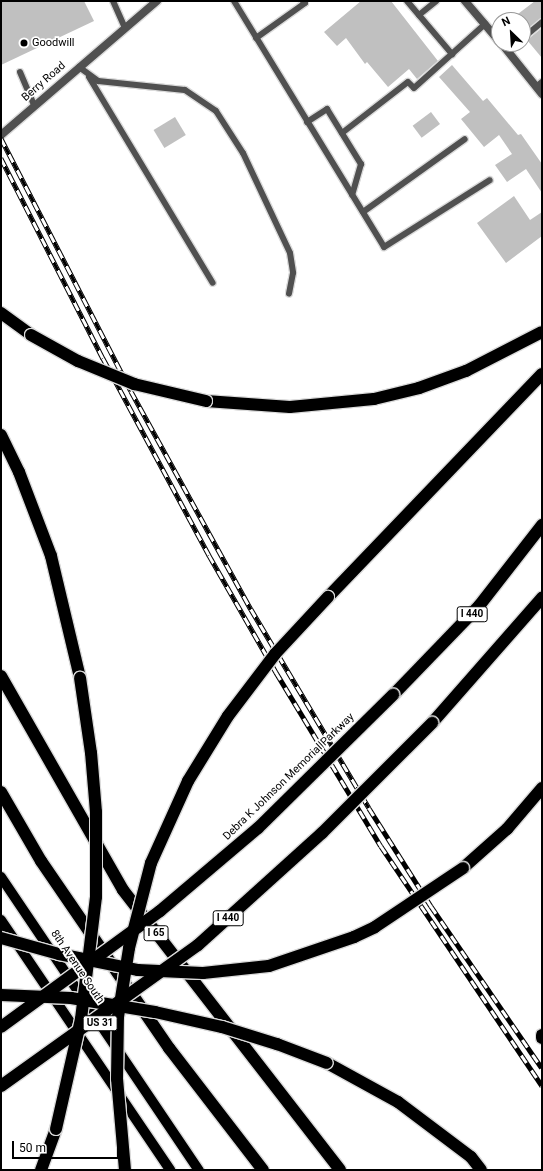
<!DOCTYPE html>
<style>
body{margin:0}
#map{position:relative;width:543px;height:1171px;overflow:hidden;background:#fff;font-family:Roboto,sans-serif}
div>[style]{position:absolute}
.building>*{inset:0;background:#c0c0c0;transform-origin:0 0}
.roads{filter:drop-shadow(1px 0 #dbdbdb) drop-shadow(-1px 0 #dbdbdb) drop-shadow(0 1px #dbdbdb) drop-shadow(0 -1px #dbdbdb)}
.service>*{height:6px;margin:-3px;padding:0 3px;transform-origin:3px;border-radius:3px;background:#505050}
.minor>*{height:8px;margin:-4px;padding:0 4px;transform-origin:4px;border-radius:4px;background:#505050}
.tertiary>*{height:8px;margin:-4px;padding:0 4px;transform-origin:4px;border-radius:4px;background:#505050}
.primary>*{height:10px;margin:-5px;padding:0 5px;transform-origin:5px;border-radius:5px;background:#000}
.motorway>*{height:12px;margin:-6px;padding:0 6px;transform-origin:6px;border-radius:6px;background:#000}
.rail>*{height:4.5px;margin-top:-2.25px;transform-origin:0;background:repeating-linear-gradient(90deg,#fff 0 9px,#000 0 18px);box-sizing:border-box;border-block:1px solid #000}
.bridges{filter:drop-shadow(1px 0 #dbdbdb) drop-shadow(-1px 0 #dbdbdb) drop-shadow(0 1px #dbdbdb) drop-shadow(0 -1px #dbdbdb)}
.motorway-bridge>*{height:12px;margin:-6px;padding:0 6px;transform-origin:6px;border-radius:6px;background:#000}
.dots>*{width:11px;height:11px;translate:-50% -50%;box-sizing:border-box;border:2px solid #fff;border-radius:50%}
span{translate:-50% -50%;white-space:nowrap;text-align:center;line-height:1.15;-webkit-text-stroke:3.5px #fff;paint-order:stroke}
.shield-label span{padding:1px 3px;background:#fff;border:1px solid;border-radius:3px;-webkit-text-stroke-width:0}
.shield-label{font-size:10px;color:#000;font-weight:700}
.poi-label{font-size:11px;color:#000}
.left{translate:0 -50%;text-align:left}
.street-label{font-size:11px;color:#000}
.frame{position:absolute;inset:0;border:2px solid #000;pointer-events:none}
.north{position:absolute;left:491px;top:12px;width:40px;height:40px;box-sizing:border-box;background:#fff;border:1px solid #999;border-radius:50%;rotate:335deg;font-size:11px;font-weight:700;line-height:16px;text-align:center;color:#000}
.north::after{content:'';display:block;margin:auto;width:14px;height:18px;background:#000;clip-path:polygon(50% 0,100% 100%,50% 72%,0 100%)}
.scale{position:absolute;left:12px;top:1141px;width:107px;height:18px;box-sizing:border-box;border:2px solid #000;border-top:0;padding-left:5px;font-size:12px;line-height:14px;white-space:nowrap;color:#000;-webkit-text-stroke:3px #fff;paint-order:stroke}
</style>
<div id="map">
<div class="building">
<div style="clip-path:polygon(1px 1px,84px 1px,94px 21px,1px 65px)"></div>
<div style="clip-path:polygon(361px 1px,391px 1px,438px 61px,417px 79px,409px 69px,388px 87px,367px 62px,365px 64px,346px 38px,337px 46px,324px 32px)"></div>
<div style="clip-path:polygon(535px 1px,542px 1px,542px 18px,523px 32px,523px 20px,510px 20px)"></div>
<div style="clip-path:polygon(542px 28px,542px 58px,527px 40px)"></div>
<div style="clip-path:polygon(452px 65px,483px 101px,487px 98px,518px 135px,521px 134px,542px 164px,542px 193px,526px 169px,507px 182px,495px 165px,512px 154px,499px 135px,484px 147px,461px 119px,470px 112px,439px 77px)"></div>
<div style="left:431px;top:112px;width:15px;height:23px;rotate:53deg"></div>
<div style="left:175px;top:117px;width:21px;height:25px;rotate:59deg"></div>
<div style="clip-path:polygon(514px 196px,530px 220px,542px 212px,542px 236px,506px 263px,477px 223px)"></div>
</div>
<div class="roads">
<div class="service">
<div style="left:113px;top:1px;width:30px;rotate:66deg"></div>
<div style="left:234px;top:1px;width:288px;rotate:58.6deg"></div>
<div style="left:384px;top:247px;width:125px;rotate:-32.3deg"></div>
<div style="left:407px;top:1px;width:70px;rotate:49.7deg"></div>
<div style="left:419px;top:15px;width:22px;rotate:-39deg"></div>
<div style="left:256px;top:38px;width:60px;rotate:-35.5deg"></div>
<div style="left:305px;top:3px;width:3px;rotate:-135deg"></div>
<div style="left:523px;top:38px;width:25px;rotate:-40deg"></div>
<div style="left:507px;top:51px;width:11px;rotate:-41deg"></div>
<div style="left:79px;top:67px;width:24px;rotate:36deg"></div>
<div style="left:98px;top:81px;width:87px;rotate:5.9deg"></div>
<div style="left:185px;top:90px;width:37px;rotate:34deg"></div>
<div style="left:216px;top:111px;width:50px;rotate:57.3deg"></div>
<div style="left:243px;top:153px;width:110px;rotate:64.8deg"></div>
<div style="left:290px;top:253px;width:20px;rotate:81deg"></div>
<div style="left:293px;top:273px;width:21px;rotate:101deg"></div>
<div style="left:20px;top:72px;width:36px;rotate:67deg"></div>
<div style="left:89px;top:77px;width:240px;rotate:59deg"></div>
<div style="left:536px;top:87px;width:8px;rotate:-40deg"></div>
<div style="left:307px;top:122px;width:24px;rotate:-33deg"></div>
<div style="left:327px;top:109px;width:65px;rotate:58.3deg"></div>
<div style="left:361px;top:164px;width:32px;rotate:106deg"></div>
<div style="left:342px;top:133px;width:83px;rotate:-37.7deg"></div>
<div style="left:408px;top:82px;width:8px;rotate:45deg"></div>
<div style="left:414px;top:88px;width:96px;rotate:-42deg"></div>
<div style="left:363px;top:212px;width:125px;rotate:-35.6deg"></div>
</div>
<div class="minor">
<div style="left:465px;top:1px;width:52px;rotate:49.6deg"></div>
<div style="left:502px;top:44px;width:64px;rotate:51.3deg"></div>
</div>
<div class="tertiary">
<div style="left:1px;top:135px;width:206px;rotate:-40.7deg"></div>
</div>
<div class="primary">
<div style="left:1px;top:877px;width:354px;rotate:56deg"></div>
<div style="left:1px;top:920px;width:302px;rotate:55.9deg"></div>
</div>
<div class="motorway">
<div style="left:1px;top:313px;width:37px;rotate:36deg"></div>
<div style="left:206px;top:401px;width:84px;rotate:4.1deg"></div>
<div style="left:290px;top:407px;width:84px;rotate:-5.4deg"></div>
<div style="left:374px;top:399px;width:46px;rotate:-13.7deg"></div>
<div style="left:419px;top:388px;width:50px;rotate:-19.9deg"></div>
<div style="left:466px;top:371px;width:85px;rotate:-27.2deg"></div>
<div style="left:1px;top:435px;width:41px;rotate:64.1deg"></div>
<div style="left:19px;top:472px;width:90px;rotate:69.1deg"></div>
<div style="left:51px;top:556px;width:125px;rotate:76.6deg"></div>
<div style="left:328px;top:597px;width:309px;rotate:-46.2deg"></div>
<div style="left:1px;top:676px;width:246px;rotate:60.3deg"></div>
<div style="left:123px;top:890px;width:354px;rotate:52.2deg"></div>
<div style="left:393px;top:695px;width:124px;rotate:-46deg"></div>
<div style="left:479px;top:606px;width:103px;rotate:-52.1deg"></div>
<div style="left:432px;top:723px;width:167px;rotate:-48.7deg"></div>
<div style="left:1px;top:792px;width:80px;rotate:59.9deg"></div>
<div style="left:41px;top:861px;width:227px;rotate:55.6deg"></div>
<div style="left:169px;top:1048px;width:154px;rotate:52.4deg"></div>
<div style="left:463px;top:868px;width:59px;rotate:-41.6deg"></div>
<div style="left:507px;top:829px;width:54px;rotate:-49.5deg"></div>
<div style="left:542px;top:1035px;width:3px;rotate:90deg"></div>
<div style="left:327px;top:1063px;width:81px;rotate:28.8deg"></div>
<div style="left:398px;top:1102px;width:91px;rotate:37deg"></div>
<div style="left:471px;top:1157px;width:16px;rotate:52deg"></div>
<div style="left:41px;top:1170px;width:44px;rotate:-69.9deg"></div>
</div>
</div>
<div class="rail">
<div style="left:1px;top:138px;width:284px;rotate:62.8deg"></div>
<div style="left:131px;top:391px;width:249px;rotate:61.2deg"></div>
<div style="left:251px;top:609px;width:231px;rotate:59.3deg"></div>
<div style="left:369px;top:808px;width:116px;rotate:57.7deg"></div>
<div style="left:431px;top:906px;width:196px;rotate:55.6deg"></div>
<div style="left:1px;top:158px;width:225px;rotate:63deg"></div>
<div style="left:103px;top:358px;width:224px;rotate:61.7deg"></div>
<div style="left:209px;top:555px;width:135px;rotate:60.2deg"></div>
<div style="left:276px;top:672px;width:203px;rotate:58.9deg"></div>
<div style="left:381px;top:846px;width:289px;rotate:56.1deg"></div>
</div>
<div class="bridges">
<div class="motorway-bridge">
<div style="left:31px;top:335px;width:54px;rotate:29deg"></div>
<div style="left:78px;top:361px;width:61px;rotate:22.3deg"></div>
<div style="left:134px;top:384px;width:74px;rotate:13.3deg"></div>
<div style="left:1px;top:938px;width:60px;rotate:15.4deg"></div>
<div style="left:59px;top:954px;width:81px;rotate:11.4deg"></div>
<div style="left:138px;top:970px;width:65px;rotate:2.6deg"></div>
<div style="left:203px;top:973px;width:66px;rotate:-6.1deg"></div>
<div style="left:269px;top:966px;width:90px;rotate:-18.8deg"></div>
<div style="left:354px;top:937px;width:23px;rotate:-25deg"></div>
<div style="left:375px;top:927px;width:106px;rotate:-33.8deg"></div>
<div style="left:1px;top:995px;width:70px;rotate:2.5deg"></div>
<div style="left:71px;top:998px;width:85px;rotate:9.5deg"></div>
<div style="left:155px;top:1012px;width:69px;rotate:12.6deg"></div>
<div style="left:222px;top:1027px;width:58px;rotate:17.2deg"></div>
<div style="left:277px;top:1044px;width:53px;rotate:20.8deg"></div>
<div style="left:1px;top:1027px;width:197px;rotate:-36.1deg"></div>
<div style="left:160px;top:911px;width:128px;rotate:-40.3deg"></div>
<div style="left:258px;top:828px;width:190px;rotate:-44.6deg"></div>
<div style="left:1px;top:1086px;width:242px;rotate:-35.6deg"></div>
<div style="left:198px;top:945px;width:167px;rotate:-42.1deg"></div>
<div style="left:322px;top:833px;width:156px;rotate:-45deg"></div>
<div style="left:56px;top:1129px;width:113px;rotate:-77.2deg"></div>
<div style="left:81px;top:1019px;width:123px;rotate:-83deg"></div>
<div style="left:96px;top:897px;width:85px;rotate:-90deg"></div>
<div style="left:96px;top:812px;width:59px;rotate:-94.8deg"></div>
<div style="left:91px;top:753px;width:76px;rotate:-98.3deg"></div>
<div style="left:125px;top:1170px;width:91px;rotate:-95deg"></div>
<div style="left:117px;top:1079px;width:62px;rotate:-89.1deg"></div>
<div style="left:118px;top:1017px;width:70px;rotate:-80.9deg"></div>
<div style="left:129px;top:948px;width:88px;rotate:-75.5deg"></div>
<div style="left:151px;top:863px;width:90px;rotate:-65.7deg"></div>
<div style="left:188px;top:781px;width:76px;rotate:-58.4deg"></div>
<div style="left:228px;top:716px;width:78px;rotate:-52.8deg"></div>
<div style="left:275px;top:654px;width:78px;rotate:-47.1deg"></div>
</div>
</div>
<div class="dots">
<div style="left:24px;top:43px;background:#000"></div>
</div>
<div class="shield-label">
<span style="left:472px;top:614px">I 440</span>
<span style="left:228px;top:918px">I 440</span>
<span style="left:156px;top:933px">I 65</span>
<span style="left:100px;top:1023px">US 31</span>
</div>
<div class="poi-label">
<span class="left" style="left:32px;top:43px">Goodwill</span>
</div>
<div class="street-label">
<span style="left:44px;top:82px;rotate:-41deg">Berry Road</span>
<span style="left:289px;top:777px;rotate:-44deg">Debra K Johnson Memorial Parkway</span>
<span style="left:77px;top:967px;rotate:56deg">8th Avenue South</span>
</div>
<div class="frame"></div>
<div class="north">N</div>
<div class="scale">50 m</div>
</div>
